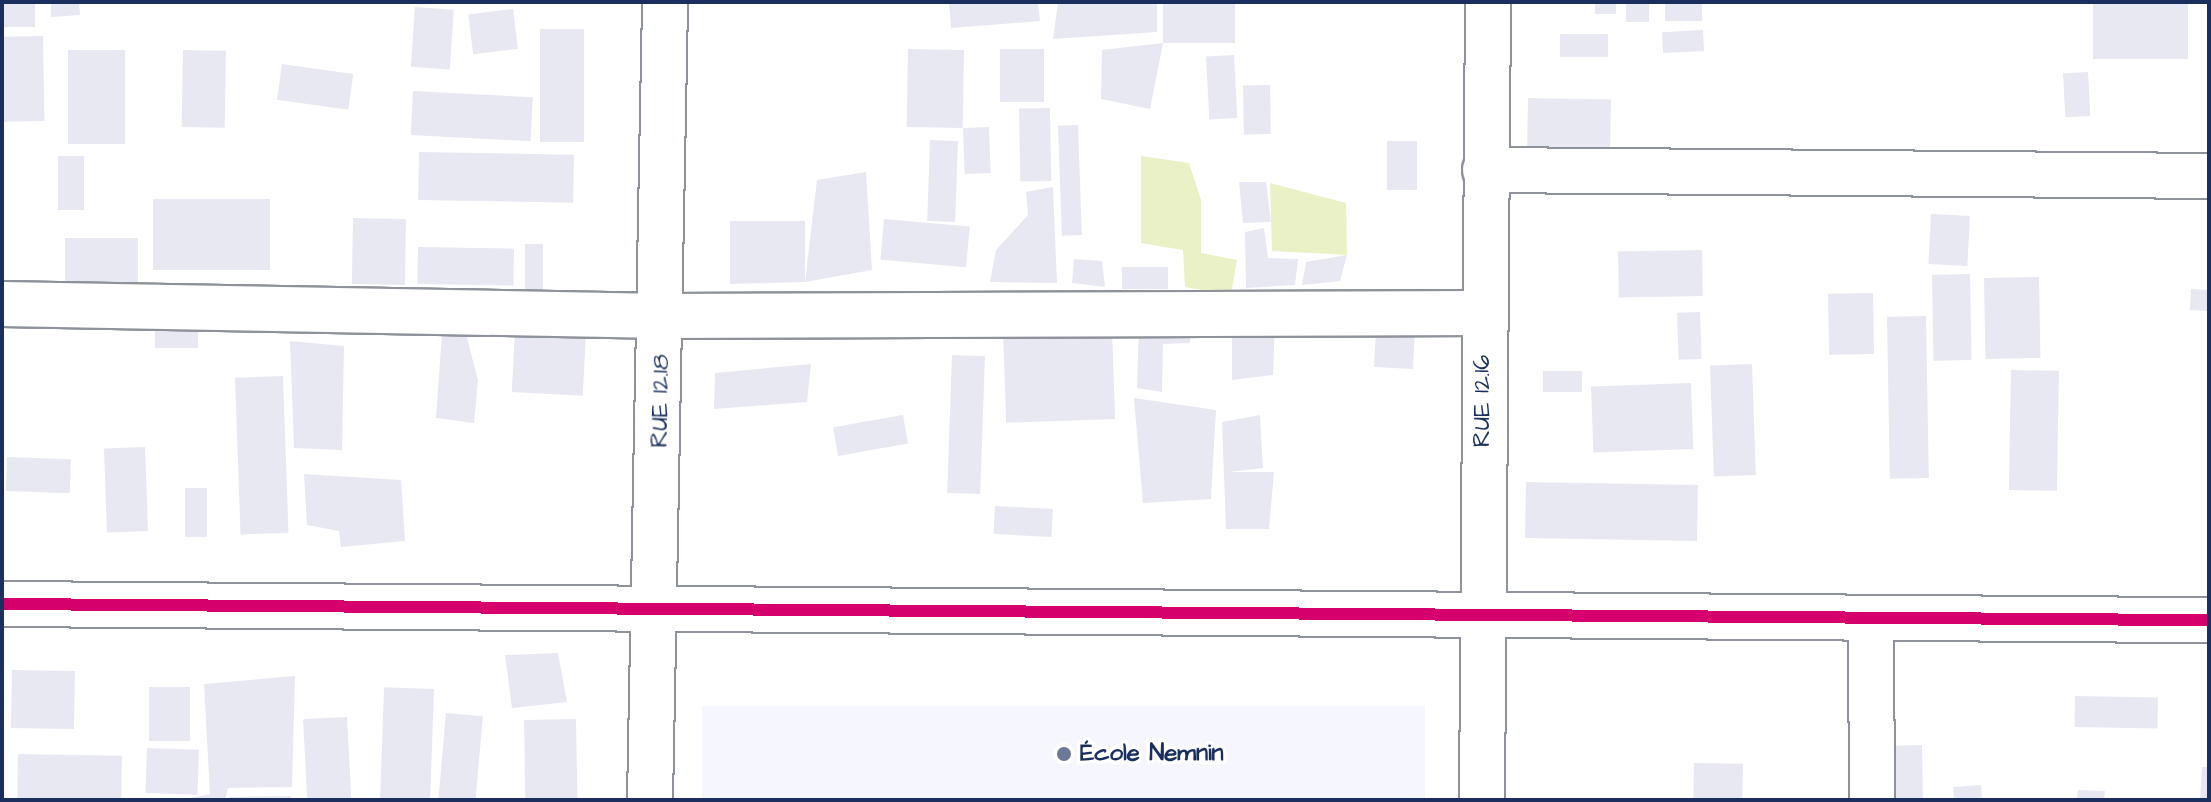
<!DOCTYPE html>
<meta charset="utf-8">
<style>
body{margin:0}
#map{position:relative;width:2211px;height:802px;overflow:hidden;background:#fff;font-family:"Architects Daughter",sans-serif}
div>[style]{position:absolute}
.built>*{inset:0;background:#f5f6fe;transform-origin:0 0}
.green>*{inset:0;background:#eaf1c7}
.building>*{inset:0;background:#e8e8f2;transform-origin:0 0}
.roads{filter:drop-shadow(2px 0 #8e929a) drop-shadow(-2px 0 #8e929a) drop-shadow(0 2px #8e929a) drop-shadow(0 -2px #8e929a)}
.minor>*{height:44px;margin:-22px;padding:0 22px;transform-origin:22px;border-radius:22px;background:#fff}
.cycleway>*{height:12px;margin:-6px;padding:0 6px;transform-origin:6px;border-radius:6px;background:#d6006c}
.dots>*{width:22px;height:22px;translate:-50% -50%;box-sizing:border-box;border:4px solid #fff;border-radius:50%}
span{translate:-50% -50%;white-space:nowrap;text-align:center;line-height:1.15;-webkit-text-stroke:7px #fff;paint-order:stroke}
.street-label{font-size:24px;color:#1b2f5e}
.poi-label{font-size:24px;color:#1b2f5e;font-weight:700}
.left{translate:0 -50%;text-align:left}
.frame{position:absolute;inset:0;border:4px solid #1b2f5e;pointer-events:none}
</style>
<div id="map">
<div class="built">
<div style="left:702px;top:706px;width:723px;height:94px"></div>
</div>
<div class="green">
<div style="clip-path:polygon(1141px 156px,1189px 163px,1201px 200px,1201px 253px,1237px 260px,1231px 295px,1185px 287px,1183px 250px,1141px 243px)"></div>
<div style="clip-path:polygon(1270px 183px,1346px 203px,1347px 255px,1272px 251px)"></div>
</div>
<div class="building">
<div style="left:2px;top:2px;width:33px;height:25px"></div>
<div style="clip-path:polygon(51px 2px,79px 2px,80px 15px,51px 17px)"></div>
<div style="clip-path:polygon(949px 2px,1038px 2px,1040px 21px,951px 28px)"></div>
<div style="clip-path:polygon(1058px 2px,1157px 2px,1157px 32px,1053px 39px)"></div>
<div style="left:1163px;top:2px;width:72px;height:41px"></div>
<div style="left:1595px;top:2px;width:21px;height:12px"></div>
<div style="left:1626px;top:2px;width:23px;height:20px"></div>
<div style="left:1665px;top:2px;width:37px;height:19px"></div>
<div style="left:2093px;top:2px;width:95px;height:57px"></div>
<div style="left:415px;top:7px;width:39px;height:60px;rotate:4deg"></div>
<div style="left:513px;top:9px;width:40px;height:45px;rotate:83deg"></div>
<div style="left:540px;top:29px;width:44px;height:113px"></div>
<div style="left:1703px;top:30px;width:21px;height:41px;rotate:87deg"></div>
<div style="left:1608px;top:34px;width:23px;height:48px;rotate:90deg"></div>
<div style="left:43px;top:36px;width:85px;height:41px;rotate:89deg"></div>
<div style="clip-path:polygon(1163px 43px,1150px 109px,1101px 99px,1102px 50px)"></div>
<div style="left:908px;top:49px;width:56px;height:78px;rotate:1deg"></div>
<div style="left:1000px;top:49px;width:44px;height:53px"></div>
<div style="left:68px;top:50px;width:57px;height:94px"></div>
<div style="left:183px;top:50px;width:43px;height:77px;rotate:1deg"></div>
<div style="left:1234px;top:55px;width:63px;height:28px;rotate:87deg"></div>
<div style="left:282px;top:64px;width:72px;height:36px;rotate:8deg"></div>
<div style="left:2088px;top:72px;width:44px;height:25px;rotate:87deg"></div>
<div style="left:1270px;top:85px;width:49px;height:27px;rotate:89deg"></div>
<div style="left:413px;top:91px;width:120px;height:44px;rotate:3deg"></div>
<div style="left:1528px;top:98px;width:83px;height:52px;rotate:1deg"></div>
<div style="left:1050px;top:108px;width:73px;height:31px;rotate:89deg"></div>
<div style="left:1078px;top:125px;width:110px;height:20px;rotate:88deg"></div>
<div style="left:989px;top:127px;width:46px;height:26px;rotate:88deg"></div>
<div style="left:930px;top:140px;width:28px;height:81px;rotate:2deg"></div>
<div style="left:1387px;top:141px;width:30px;height:49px"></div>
<div style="left:419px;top:152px;width:155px;height:48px;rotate:1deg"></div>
<div style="left:58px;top:156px;width:26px;height:54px"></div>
<div style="clip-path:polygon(866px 172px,872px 270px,805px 282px,730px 284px,730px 221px,805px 221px,805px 282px,817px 180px)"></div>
<div style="clip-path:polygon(1239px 182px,1266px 182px,1271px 222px,1243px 223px)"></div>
<div style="clip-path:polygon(1053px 187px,1057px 283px,990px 282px,996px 250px,1028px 215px,1026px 192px)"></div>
<div style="left:153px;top:199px;width:117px;height:71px"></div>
<div style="left:1931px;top:214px;width:39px;height:50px;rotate:3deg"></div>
<div style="left:353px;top:218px;width:53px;height:66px;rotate:1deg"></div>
<div style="left:884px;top:219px;width:86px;height:41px;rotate:5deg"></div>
<div style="clip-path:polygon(1264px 228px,1268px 258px,1298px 259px,1295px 285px,1246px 288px,1245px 232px)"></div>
<div style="left:65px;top:238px;width:73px;height:46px"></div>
<div style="left:525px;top:244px;width:18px;height:47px"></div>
<div style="left:418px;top:247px;width:96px;height:37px;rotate:1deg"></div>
<div style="left:1702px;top:250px;width:46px;height:84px;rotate:89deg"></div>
<div style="clip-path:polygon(1347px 255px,1340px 281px,1302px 285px,1306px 262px)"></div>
<div style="clip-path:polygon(1074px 259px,1102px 261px,1105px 287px,1072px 283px)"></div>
<div style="left:1168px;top:267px;width:22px;height:46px;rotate:90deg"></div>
<div style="left:1970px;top:274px;width:86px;height:38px;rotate:89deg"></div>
<div style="left:2039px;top:277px;width:81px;height:55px;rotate:89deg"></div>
<div style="left:2191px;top:289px;width:18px;height:21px;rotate:3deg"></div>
<div style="left:1873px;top:293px;width:61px;height:45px;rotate:89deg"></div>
<div style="left:1700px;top:312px;width:47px;height:23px;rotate:88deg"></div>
<div style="left:1926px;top:316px;width:162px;height:39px;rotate:89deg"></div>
<div style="clip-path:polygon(1190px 322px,1190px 343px,1163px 344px,1162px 392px,1137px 388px,1139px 323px)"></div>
<div style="clip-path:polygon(1275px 323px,1273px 375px,1232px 380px,1232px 326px)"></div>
<div style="left:155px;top:330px;width:43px;height:18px"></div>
<div style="left:1112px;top:330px;width:89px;height:109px;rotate:88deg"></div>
<div style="left:1376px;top:330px;width:39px;height:37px;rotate:3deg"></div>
<div style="left:515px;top:331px;width:71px;height:61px;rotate:3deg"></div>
<div style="clip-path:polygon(442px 333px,466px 334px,478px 380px,474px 423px,436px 418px)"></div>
<div style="clip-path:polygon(290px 341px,344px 346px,342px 450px,294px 448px)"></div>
<div style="left:952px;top:355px;width:33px;height:138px;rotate:2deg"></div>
<div style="clip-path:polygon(811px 364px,807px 402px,714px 409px,715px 373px)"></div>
<div style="left:1752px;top:364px;width:111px;height:42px;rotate:88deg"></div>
<div style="left:2011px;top:370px;width:48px;height:120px;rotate:1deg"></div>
<div style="left:1543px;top:371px;width:39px;height:21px"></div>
<div style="left:283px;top:376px;width:157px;height:48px;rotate:88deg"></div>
<div style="left:1691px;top:383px;width:66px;height:100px;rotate:88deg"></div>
<div style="clip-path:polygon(1134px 398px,1216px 410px,1211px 499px,1143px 503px)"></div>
<div style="left:903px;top:415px;width:29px;height:71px;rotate:80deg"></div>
<div style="clip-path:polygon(1260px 415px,1263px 468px,1229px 472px,1274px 472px,1269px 529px,1226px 529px,1222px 422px)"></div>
<div style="left:145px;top:447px;width:84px;height:41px;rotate:88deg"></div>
<div style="left:7px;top:457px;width:64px;height:34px;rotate:2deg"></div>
<div style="clip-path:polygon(304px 474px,401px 480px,405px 541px,341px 547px,339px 531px,307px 525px)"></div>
<div style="left:1526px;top:482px;width:172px;height:56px;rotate:1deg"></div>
<div style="left:185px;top:488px;width:22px;height:49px"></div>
<div style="left:995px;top:506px;width:58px;height:28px;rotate:3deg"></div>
<div style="clip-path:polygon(558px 653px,567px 702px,512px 708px,505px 655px)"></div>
<div style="left:12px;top:670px;width:63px;height:58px;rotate:1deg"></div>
<div style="clip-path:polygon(295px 676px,292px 787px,228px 788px,225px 800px,181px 800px,210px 794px,204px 684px)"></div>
<div style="left:149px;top:687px;width:41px;height:54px"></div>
<div style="left:434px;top:689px;width:111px;height:50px;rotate:92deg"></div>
<div style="left:2075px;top:696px;width:83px;height:31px;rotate:1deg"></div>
<div style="left:446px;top:713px;width:37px;height:87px;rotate:5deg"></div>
<div style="left:347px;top:717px;width:83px;height:44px;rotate:87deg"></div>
<div style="left:576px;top:719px;width:81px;height:52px;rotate:89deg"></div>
<div style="left:1922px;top:745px;width:55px;height:38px;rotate:89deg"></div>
<div style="left:147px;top:748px;width:52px;height:45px;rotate:2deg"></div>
<div style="left:18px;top:754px;width:104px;height:46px;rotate:1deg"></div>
<div style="left:1694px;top:763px;width:49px;height:37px;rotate:1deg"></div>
<div style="clip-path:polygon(2202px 767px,2209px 767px,2209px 800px,2200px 800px)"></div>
<div style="left:1981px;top:785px;width:15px;height:28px;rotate:86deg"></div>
<div style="clip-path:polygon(2078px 790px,2105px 791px,2104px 800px,2077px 800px)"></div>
<div style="clip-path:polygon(291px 796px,291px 800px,230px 800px,230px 797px)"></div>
</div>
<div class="roads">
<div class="minor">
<div style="left:1485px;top:170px;width:724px;rotate:0.47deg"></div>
<div style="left:2px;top:304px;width:661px;rotate:1.04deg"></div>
<div style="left:663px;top:316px;width:820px;rotate:-0.21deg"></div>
<div style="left:2px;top:604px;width:2207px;rotate:0.42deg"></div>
<div style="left:1871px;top:623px;width:177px;rotate:89.7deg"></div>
<div style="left:650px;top:800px;width:798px;rotate:-88.92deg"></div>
<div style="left:1482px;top:800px;width:798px;rotate:-89.57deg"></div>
</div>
</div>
<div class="cycleway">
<div style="left:2px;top:604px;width:2207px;rotate:0.42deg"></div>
</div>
<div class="dots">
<div style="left:1064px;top:754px;background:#6b7896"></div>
</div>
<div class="street-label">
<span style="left:661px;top:401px;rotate:-89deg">RUE 12.18</span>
<span style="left:1483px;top:401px;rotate:-90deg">RUE 12.16</span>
</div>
<div class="poi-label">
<span class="left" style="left:1080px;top:754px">École Nemnin</span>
</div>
<div class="frame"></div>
</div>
